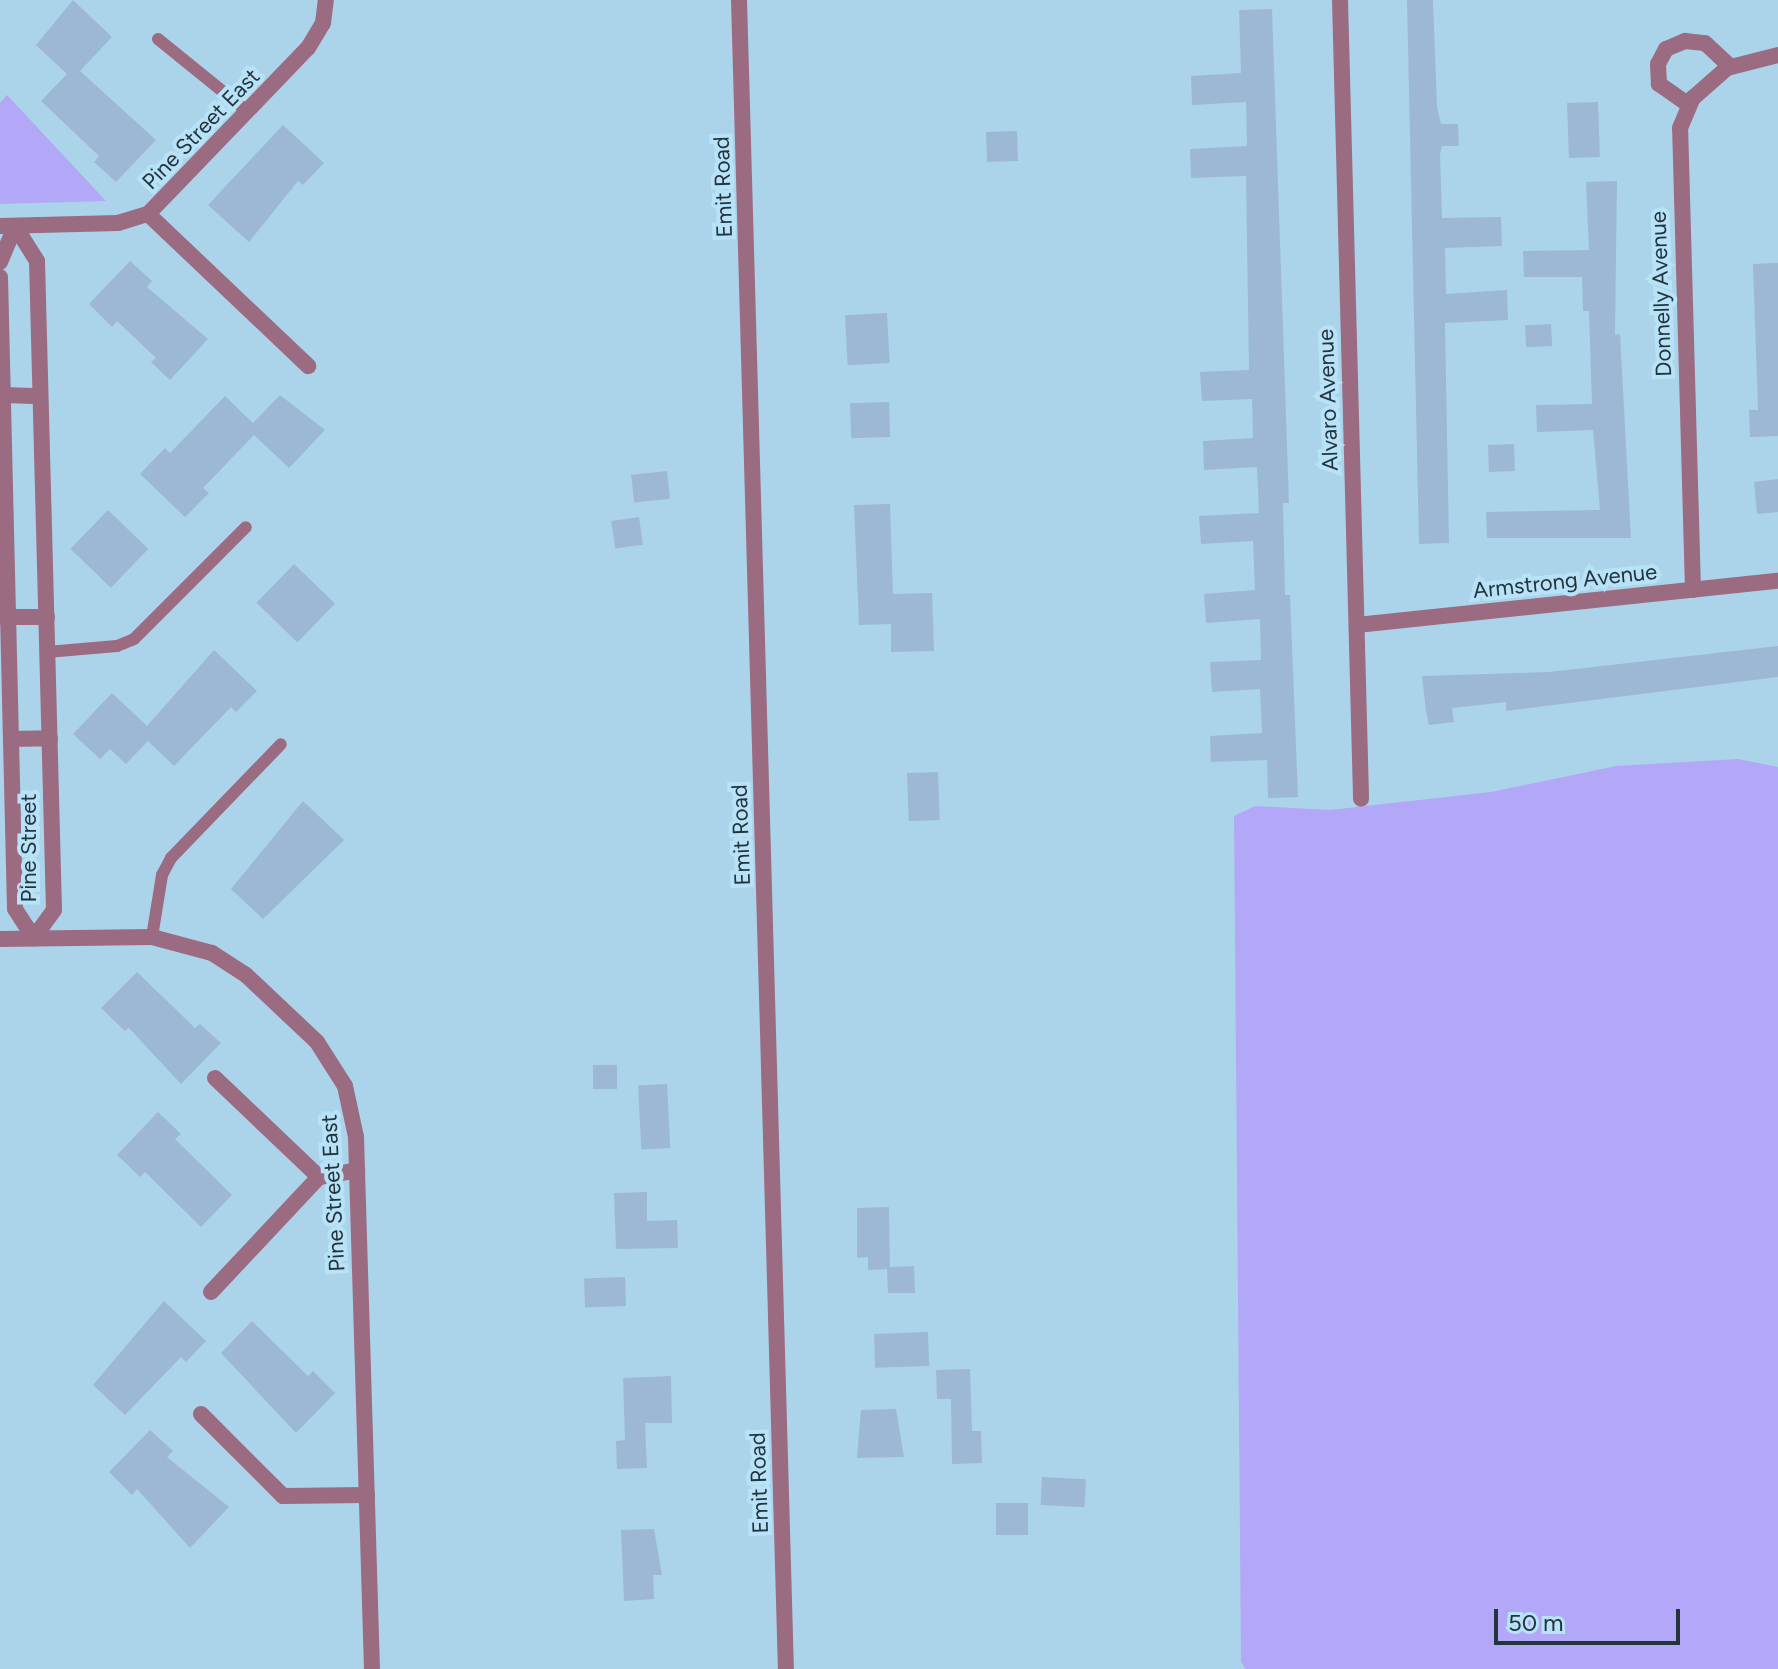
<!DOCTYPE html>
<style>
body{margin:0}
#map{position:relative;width:1778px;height:1669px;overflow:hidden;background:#abd4ea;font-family:Figtree,sans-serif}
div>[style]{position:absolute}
.green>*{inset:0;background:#b3a7f7}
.building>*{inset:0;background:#9cb8d5;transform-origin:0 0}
.lane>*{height:12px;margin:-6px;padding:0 6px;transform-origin:6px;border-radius:6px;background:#9b6b81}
.street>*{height:16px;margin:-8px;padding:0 8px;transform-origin:8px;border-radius:8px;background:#9b6b81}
span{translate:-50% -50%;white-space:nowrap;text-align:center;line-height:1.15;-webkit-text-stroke:8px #b8e2f7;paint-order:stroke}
.street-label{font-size:22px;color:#23343c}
.scale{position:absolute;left:1494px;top:1609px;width:186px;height:36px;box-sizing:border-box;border:4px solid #23343c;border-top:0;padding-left:10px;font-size:24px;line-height:28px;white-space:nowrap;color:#23343c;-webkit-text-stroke:6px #b8e2f7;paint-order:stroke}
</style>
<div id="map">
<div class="green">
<div style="clip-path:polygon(7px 95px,106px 201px,0 204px,0 103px)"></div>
<div style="clip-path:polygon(1738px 759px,1778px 767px,1778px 1669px,1245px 1669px,1241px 1661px,1234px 816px,1255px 806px,1330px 810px,1491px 792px,1616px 766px)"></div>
</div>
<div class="building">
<div style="clip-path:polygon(73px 0,112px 37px,80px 71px,156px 140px,116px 182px,94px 162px,99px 156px,41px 101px,67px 74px,36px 45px)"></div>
<div style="clip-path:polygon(1407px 0,1433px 0,1437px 107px,1441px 124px,1458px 124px,1459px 146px,1442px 146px,1440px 154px,1442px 218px,1501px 217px,1502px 246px,1445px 248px,1446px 294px,1507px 290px,1508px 320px,1445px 323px,1449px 543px,1419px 544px)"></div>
<div style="clip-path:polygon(1272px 9px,1289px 503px,1283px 503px,1285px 595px,1290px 595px,1298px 797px,1268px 798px,1267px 760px,1211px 762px,1210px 736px,1262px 733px,1260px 689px,1212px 692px,1210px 662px,1261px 660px,1260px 619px,1206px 623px,1204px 594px,1255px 590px,1253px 541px,1201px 544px,1199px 516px,1259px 513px,1257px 467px,1204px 470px,1203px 441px,1253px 438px,1252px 399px,1202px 401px,1200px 372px,1249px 370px,1246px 176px,1191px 178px,1190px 149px,1247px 146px,1246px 102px,1192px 105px,1191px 76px,1241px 73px,1239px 10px)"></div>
<div style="left:1598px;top:102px;width:55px;height:31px;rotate:88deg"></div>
<div style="clip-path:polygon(283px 125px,324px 163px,303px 185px,298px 181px,249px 242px,208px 205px)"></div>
<div style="left:1017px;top:131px;width:30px;height:31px;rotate:88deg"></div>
<div style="clip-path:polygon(1617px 181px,1615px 335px,1620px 334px,1631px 538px,1487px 538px,1486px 512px,1600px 510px,1593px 430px,1537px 432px,1536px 405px,1592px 404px,1589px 311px,1583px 311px,1582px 277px,1524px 277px,1523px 251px,1589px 250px,1586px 182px)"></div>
<div style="clip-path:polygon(130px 261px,152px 281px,147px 287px,208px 339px,170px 380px,151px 362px,156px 358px,117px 321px,112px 327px,89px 304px)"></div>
<div style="clip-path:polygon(1778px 263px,1778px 436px,1750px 437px,1749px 410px,1758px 410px,1753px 264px)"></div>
<div style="left:887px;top:313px;width:50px;height:42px;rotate:87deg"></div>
<div style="left:1551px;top:324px;width:22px;height:26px;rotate:87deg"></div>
<div style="clip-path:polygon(280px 395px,325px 430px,289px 468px,254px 435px,203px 488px,209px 493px,185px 517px,140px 474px,165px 448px,170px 453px,225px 396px,253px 423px)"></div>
<div style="left:889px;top:402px;width:35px;height:39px;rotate:88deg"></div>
<div style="left:1514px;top:444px;width:27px;height:26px;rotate:88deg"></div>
<div style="left:667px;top:471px;width:28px;height:36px;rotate:84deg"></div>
<div style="clip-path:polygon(1778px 479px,1778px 512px,1757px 514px,1754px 482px)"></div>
<div style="clip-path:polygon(890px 504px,893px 594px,932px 593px,934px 651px,891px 652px,891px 624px,859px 625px,854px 505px)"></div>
<div style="left:108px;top:510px;width:56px;height:54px;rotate:44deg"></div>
<div style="left:639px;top:517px;width:28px;height:28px;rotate:82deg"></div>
<div style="left:294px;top:564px;width:57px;height:54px;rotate:44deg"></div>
<div style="clip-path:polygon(1778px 646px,1778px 677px,1506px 711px,1506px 702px,1452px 708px,1454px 722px,1429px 725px,1426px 711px,1422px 676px,1549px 672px)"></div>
<div style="clip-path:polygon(214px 650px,257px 691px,236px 712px,231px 707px,174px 766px,148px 741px,126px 764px,110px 749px,100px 759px,73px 734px,112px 693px,147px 726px)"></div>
<div style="left:938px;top:772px;width:48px;height:31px;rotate:88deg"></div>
<div style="clip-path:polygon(303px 801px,344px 840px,263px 919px,231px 889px)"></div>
<div style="clip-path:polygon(137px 972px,195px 1028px,200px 1024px,221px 1043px,181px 1084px,129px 1028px,125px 1031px,101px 1008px)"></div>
<div style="left:617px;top:1065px;width:24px;height:24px;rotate:90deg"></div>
<div style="left:667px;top:1084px;width:64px;height:29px;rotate:87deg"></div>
<div style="clip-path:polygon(158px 1112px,181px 1134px,175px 1139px,232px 1195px,201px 1227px,145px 1172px,140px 1177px,117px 1155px)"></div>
<div style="clip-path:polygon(647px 1192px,647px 1221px,677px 1220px,678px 1248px,616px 1249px,614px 1193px)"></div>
<div style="clip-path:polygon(889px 1207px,890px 1267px,914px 1266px,915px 1293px,888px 1293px,887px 1269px,868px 1270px,868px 1257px,857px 1258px,857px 1208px)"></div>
<div style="left:625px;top:1277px;width:29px;height:41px;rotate:88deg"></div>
<div style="clip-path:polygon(164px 1301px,206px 1341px,186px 1362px,181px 1357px,125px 1415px,93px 1385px)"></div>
<div style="clip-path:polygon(252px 1321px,308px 1376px,313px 1371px,335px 1393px,296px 1433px,221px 1353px)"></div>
<div style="left:928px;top:1332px;width:34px;height:54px;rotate:88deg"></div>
<div style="clip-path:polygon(970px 1369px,972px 1431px,981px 1431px,982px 1463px,952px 1464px,951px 1399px,937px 1399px,936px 1370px)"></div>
<div style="clip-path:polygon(671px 1376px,672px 1423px,645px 1423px,647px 1468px,617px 1469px,616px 1441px,625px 1440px,623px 1378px)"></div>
<div style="clip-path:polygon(896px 1409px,904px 1457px,857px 1458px,861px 1410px)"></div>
<div style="clip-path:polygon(150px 1430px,173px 1451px,167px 1457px,229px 1507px,190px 1548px,137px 1489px,132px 1495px,109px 1472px)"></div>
<div style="left:1042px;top:1477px;width:44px;height:28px;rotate:3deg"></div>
<div style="left:996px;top:1503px;width:32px;height:32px"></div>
<div style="clip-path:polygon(654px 1529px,662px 1575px,653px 1575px,654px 1599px,624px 1601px,621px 1530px)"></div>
</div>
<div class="lane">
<div style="left:158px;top:39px;width:116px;rotate:39deg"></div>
<div style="left:47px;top:652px;width:70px;rotate:-4.9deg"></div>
<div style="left:117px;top:646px;width:18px;rotate:-22deg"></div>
<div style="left:134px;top:639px;width:158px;rotate:-45deg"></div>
<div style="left:152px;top:937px;width:63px;rotate:-80.8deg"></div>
<div style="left:162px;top:875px;width:19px;rotate:-62deg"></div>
<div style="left:171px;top:858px;width:158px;rotate:-46deg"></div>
</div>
<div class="street">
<div style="left:739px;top:0;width:1670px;rotate:88.39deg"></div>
<div style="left:1340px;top:0;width:799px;rotate:88.49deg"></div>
<div style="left:1689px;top:105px;width:37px;rotate:-145deg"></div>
<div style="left:1659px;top:84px;width:20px;rotate:-93deg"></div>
<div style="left:1658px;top:64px;width:17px;rotate:-62deg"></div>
<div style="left:1666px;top:49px;width:21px;rotate:-23deg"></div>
<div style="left:1685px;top:41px;width:20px;rotate:6deg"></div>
<div style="left:1705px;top:43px;width:34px;rotate:43deg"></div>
<div style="left:148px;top:214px;width:221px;rotate:43.5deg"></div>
<div style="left:0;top:226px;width:118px;rotate:-1.5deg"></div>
<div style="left:118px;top:223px;width:31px;rotate:-17deg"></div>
<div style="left:148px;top:214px;width:231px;rotate:-46.1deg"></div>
<div style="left:308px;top:48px;width:29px;rotate:-59deg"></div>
<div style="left:323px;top:23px;width:23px;rotate:-83deg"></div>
<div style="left:15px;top:226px;width:41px;rotate:57.8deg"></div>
<div style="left:37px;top:261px;width:649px;rotate:88.5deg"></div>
<div style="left:54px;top:910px;width:34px;rotate:126deg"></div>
<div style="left:0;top:262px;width:39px;rotate:-67deg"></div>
<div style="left:0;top:277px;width:632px;rotate:88.64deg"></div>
<div style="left:15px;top:909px;width:35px;rotate:57deg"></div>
<div style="left:3px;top:395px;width:37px;rotate:2deg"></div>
<div style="left:1693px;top:590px;width:462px;rotate:-91.6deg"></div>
<div style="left:1680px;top:128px;width:33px;rotate:-67deg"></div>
<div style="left:1693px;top:98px;width:45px;rotate:-41.4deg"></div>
<div style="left:1727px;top:68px;width:53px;rotate:-14.3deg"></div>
<div style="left:0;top:617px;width:47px"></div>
<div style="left:1357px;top:625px;width:423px;rotate:-6deg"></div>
<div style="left:11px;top:739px;width:39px;rotate:-1deg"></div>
<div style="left:0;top:939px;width:152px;rotate:-0.8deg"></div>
<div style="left:152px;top:937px;width:62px;rotate:14.9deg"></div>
<div style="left:212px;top:953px;width:40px;rotate:32.9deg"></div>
<div style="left:246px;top:975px;width:98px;rotate:43.3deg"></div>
<div style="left:317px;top:1042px;width:52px;rotate:57.5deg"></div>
<div style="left:345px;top:1086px;width:52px;rotate:77.8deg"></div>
<div style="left:356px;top:1137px;width:532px;rotate:88.28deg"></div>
<div style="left:215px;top:1078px;width:144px;rotate:43.6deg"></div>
<div style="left:319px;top:1177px;width:39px;rotate:-10deg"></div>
<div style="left:211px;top:1292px;width:158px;rotate:-46.8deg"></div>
<div style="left:201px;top:1414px;width:116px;rotate:45deg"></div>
<div style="left:283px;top:1496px;width:84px;rotate:-0.7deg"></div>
</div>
<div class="street-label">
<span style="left:201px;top:129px;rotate:-46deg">Pine Street East</span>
<span style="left:723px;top:187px;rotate:-92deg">Emit Road</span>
<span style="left:1661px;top:294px;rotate:-92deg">Donnelly Avenue</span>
<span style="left:1328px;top:400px;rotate:-92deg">Alvaro Avenue</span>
<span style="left:1565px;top:581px;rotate:-6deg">Armstrong Avenue</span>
<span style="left:741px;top:835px;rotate:-92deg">Emit Road</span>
<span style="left:29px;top:848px;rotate:-90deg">Pine Street</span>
<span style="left:333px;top:1193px;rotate:-93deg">Pine Street East</span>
<span style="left:759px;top:1483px;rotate:-92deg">Emit Road</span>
</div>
<div class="scale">50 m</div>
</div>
